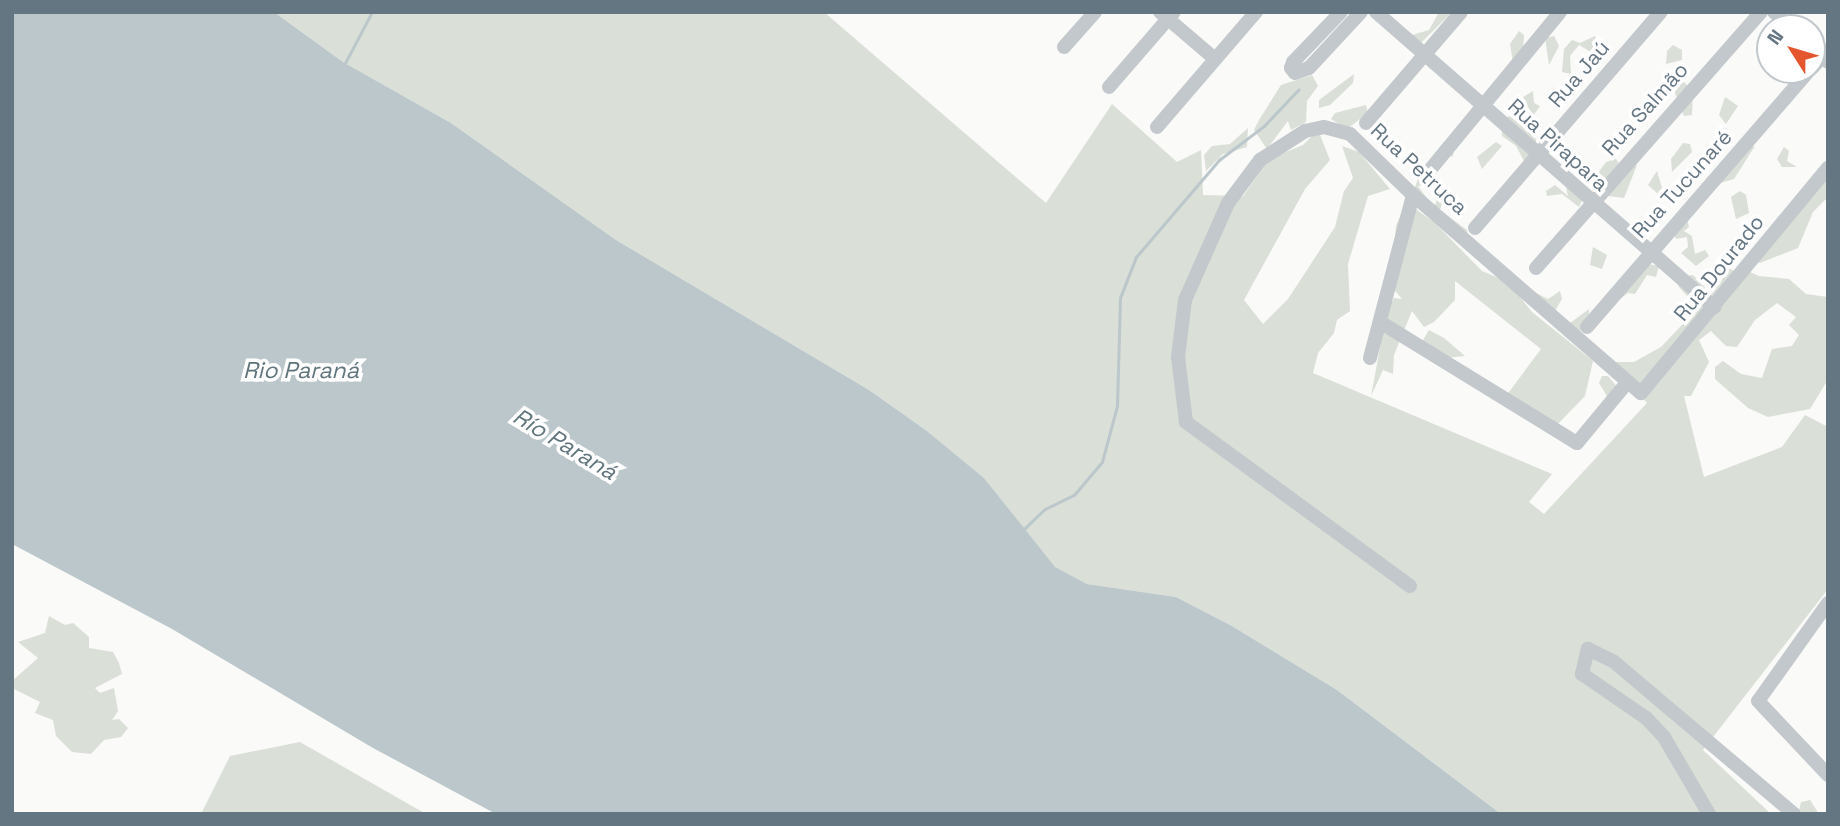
<!DOCTYPE html>
<meta charset="utf-8">
<style>
body{margin:0}
#map{position:relative;width:1840px;height:826px;overflow:hidden;background:#fafaf8;font-family:"Space Grotesk",sans-serif}
div>[style]{position:absolute}
.green>*{inset:0;background:#dadfd7}
.water>*{inset:0;background:#bbc7cb}
.stream>*{height:2.5px;margin:-1.25px;padding:0 1.25px;transform-origin:1.25px;border-radius:1.25px;background:#bbc7cb}
.minor>*{height:14px;margin:-7px;padding:0 7px;transform-origin:7px;border-radius:7px;background:#c3c8cc}
span{translate:-50% -50%;white-space:nowrap;text-align:center;line-height:1.15;-webkit-text-stroke:7px #fff;paint-order:stroke}
.street-label{font-size:21px;color:#657683}
.water-label{font-size:23px;color:#60757c;font-style:italic}
.frame{position:absolute;inset:0;border:14px solid #657683;pointer-events:none}
.north{position:absolute;left:1756px;top:14px;width:70px;height:70px;box-sizing:border-box;background:#fff;border:2px solid #c1c8cd;border-radius:50%;rotate:307deg;font-size:19px;font-weight:700;line-height:28px;text-align:center;color:#657683}
.north::after{content:'';display:block;margin:auto;width:24px;height:32px;background:#e4572e;clip-path:polygon(50% 0,100% 100%,50% 72%,0 100%)}
</style>
<div id="map">
<div class="green">
<div style="clip-path:polygon(274px 12px,824px 12px,1046px 203px,1112px 104px,1177px 162px,1201px 150px,1203px 195px,1243px 196px,1269px 159px,1303px 145px,1318px 130px,1330px 160px,1305px 189px,1244px 300px,1263px 324px,1288px 299px,1335px 227px,1344px 191px,1353px 178px,1342px 146px,1359px 152px,1390px 189px,1368px 196px,1348px 264px,1350px 311px,1337px 320px,1334px 333px,1318px 353px,1313px 373px,1552px 474px,1529px 502px,1544px 514px,1647px 403px,1608px 362px,1634px 362px,1661px 347px,1698px 308px,1679px 287px,1676px 277px,1693px 275px,1709px 292px,1720px 284px,1727px 267px,1734px 271px,1741px 268px,1759px 276px,1789px 279px,1806px 294px,1828px 297px,1827px 381px,1810px 409px,1768px 417px,1748px 408px,1715px 379px,1715px 367px,1723px 361px,1741px 374px,1762px 378px,1772px 349px,1792px 346px,1799px 335px,1789px 325px,1796px 317px,1777px 303px,1755px 320px,1737px 347px,1726px 346px,1711px 331px,1699px 340px,1709px 362px,1691px 396px,1684px 396px,1704px 477px,1782px 447px,1805px 415px,1828px 427px,1828px 589px,1703px 750px,1771px 814px,1501px 814px,1337px 690px,1232px 626px,1176px 597px,1087px 584px,1054px 567px,984px 478px,927px 431px,869px 390px,616px 240px,451px 123px,343px 62px)"></div>
<div style="clip-path:polygon(1439px 12px,1452px 12px,1421px 43px,1412px 35px,1429px 30px)"></div>
<div style="clip-path:polygon(1519px 31px,1524px 35px,1523px 50px,1513px 63px,1510px 44px)"></div>
<div style="clip-path:polygon(1554px 36px,1559px 46px,1549px 65px,1545px 38px)"></div>
<div style="clip-path:polygon(1595px 36px,1600px 43px,1594px 54px,1579px 45px,1570px 56px,1571px 74px,1562px 72px,1564px 49px,1572px 40px,1580px 43px)"></div>
<div style="clip-path:polygon(1673px 45px,1682px 50px,1682px 60px,1666px 64px,1667px 51px)"></div>
<div style="clip-path:polygon(1354px 74px,1353px 83px,1330px 105px,1319px 108px,1319px 100px)"></div>
<div style="clip-path:polygon(1312px 75px,1318px 86px,1307px 101px,1306px 122px,1291px 130px,1288px 121px,1267px 149px,1254px 130px,1259px 120px,1281px 85px)"></div>
<div style="clip-path:polygon(1683px 81px,1693px 91px,1692px 115px,1684px 116px,1675px 93px,1676px 85px)"></div>
<div style="clip-path:polygon(1533px 91px,1534px 103px,1540px 106px,1533px 116px,1523px 97px)"></div>
<div style="clip-path:polygon(1725px 97px,1738px 106px,1726px 124px,1719px 115px)"></div>
<div style="clip-path:polygon(1366px 105px,1368px 113px,1347px 129px,1331px 119px,1335px 113px)"></div>
<div style="clip-path:polygon(1509px 116px,1522px 119px,1536px 136px,1536px 146px,1524px 161px,1516px 146px,1502px 136px,1501px 121px)"></div>
<div style="clip-path:polygon(1248px 128px,1247px 147px,1223px 154px,1206px 171px,1204px 155px,1212px 146px,1230px 144px)"></div>
<div style="clip-path:polygon(1444px 142px,1455px 143px,1453px 156px,1442px 159px,1424px 185px,1418px 186px,1434px 208px,1440px 191px,1446px 191px,1440px 210px,1467px 230px,1468px 239px,1434px 212px,1414px 190px,1420px 173px)"></div>
<div style="clip-path:polygon(1496px 142px,1502px 146px,1482px 169px,1477px 157px)"></div>
<div style="clip-path:polygon(1683px 143px,1690px 144px,1692px 152px,1672px 172px,1671px 159px)"></div>
<div style="clip-path:polygon(1755px 146px,1734px 179px,1717px 184px,1746px 148px)"></div>
<div style="clip-path:polygon(1784px 147px,1789px 151px,1787px 161px,1797px 167px,1782px 167px,1777px 159px)"></div>
<div style="clip-path:polygon(1616px 159px,1623px 169px,1637px 165px,1624px 198px,1608px 196px,1599px 181px,1598px 173px,1606px 162px)"></div>
<div style="clip-path:polygon(1657px 171px,1662px 188px,1657px 193px,1648px 185px)"></div>
<div style="clip-path:polygon(1571px 174px,1580px 183px,1584px 196px,1579px 207px,1562px 194px,1547px 196px,1546px 191px,1555px 185px,1568px 196px,1565px 183px)"></div>
<div style="clip-path:polygon(1828px 179px,1828px 197px,1813px 212px,1798px 248px,1760px 263px,1748px 257px,1781px 214px)"></div>
<div style="clip-path:polygon(1740px 191px,1746px 195px,1749px 213px,1736px 219px,1731px 197px)"></div>
<div style="clip-path:polygon(1406px 202px,1435px 223px,1482px 271px,1508px 282px,1532px 312px,1593px 361px,1585px 396px,1555px 427px,1506px 396px,1541px 349px,1455px 281px,1455px 300px,1434px 322px,1424px 327px,1412px 311px,1394px 355px,1393px 374px,1383px 370px,1371px 396px,1387px 311px,1394px 298px,1402px 299px,1391px 286px,1396px 226px)"></div>
<div style="clip-path:polygon(1687px 218px,1689px 227px,1684px 231px,1692px 236px,1695px 254px,1705px 250px,1709px 256px,1696px 266px,1681px 253px,1688px 247px,1687px 237px,1676px 239px,1673px 232px)"></div>
<div style="clip-path:polygon(1593px 247px,1607px 255px,1602px 269px,1590px 265px)"></div>
<div style="clip-path:polygon(1648px 264px,1659px 266px,1656px 277px,1647px 275px,1635px 294px,1628px 293px,1613px 304px)"></div>
<div style="clip-path:polygon(1560px 291px,1562px 299px,1555px 311px,1570px 323px,1589px 309px,1589px 319px,1577px 335px,1534px 292px,1548px 299px)"></div>
<div style="clip-path:polygon(1429px 330px,1444px 338px,1465px 356px,1445px 358px,1422px 342px)"></div>
<div style="clip-path:polygon(1602px 376px,1608px 376px,1618px 388px,1608px 398px,1599px 383px)"></div>
<div style="clip-path:polygon(49px 616px,65px 625px,73px 623px,89px 637px,89px 648px,113px 652px,119px 663px,122px 674px,95px 688px,100px 693px,114px 688px,118px 711px,112px 720px,119px 719px,128px 728px,121px 737px,104px 740px,91px 754px,72px 752px,56px 736px,53px 720px,35px 713px,40px 702px,12px 688px,12px 681px,38px 658px,18px 642px,45px 633px)"></div>
<div style="clip-path:polygon(300px 742px,426px 814px,201px 814px,230px 756px)"></div>
<div style="clip-path:polygon(1810px 800px,1819px 814px,1798px 814px,1801px 802px)"></div>
</div>
<div class="water">
<div style="clip-path:polygon(12px 12px,274px 12px,343px 62px,451px 123px,616px 240px,869px 390px,927px 431px,984px 478px,1055px 567px,1087px 584px,1176px 597px,1232px 626px,1337px 690px,1501px 814px,496px 814px,373px 748px,172px 629px,12px 544px)"></div>
</div>
<div class="stream">
<div style="left:344px;top:65px;width:60px;rotate:-62.2deg"></div>
<div style="left:1023px;top:530px;width:30px;rotate:-44deg"></div>
<div style="left:1045px;top:509px;width:32px;rotate:-26deg"></div>
<div style="left:1074px;top:495px;width:43px;rotate:-49.7deg"></div>
<div style="left:1102px;top:462px;width:58px;rotate:-75deg"></div>
<div style="left:1117px;top:406px;width:108px;rotate:-88.4deg"></div>
<div style="left:1120px;top:298px;width:44px;rotate:-68.7deg"></div>
<div style="left:1136px;top:257px;width:128px;rotate:-49.4deg"></div>
<div style="left:1219px;top:160px;width:56px;rotate:-37.1deg"></div>
<div style="left:1264px;top:126px;width:50px;rotate:-46.6deg"></div>
</div>
<div class="minor">
<div style="left:1160px;top:12px;width:72px;rotate:40.5deg"></div>
<div style="left:1341px;top:12px;width:69px;rotate:133.8deg"></div>
<div style="left:1293px;top:62px;width:6px;rotate:108deg"></div>
<div style="left:1291px;top:68px;width:6px;rotate:51deg"></div>
<div style="left:1295px;top:73px;width:15px;rotate:-20deg"></div>
<div style="left:1309px;top:68px;width:76px;rotate:-47.1deg"></div>
<div style="left:1376px;top:12px;width:449px;rotate:41.1deg"></div>
<div style="left:1774px;top:12px;width:23px;rotate:43deg"></div>
<div style="left:1064px;top:47px;width:47px;rotate:-48.5deg"></div>
<div style="left:1812px;top:47px;width:22px;rotate:43deg"></div>
<div style="left:1812px;top:68px;width:24px;rotate:-48deg"></div>
<div style="left:1109px;top:87px;width:99px;rotate:-49.1deg"></div>
<div style="left:1366px;top:123px;width:146px;rotate:-49.4deg"></div>
<div style="left:1157px;top:127px;width:152px;rotate:-49.3deg"></div>
<div style="left:1425px;top:176px;width:212px;rotate:-50.5deg"></div>
<div style="left:1475px;top:228px;width:285px;rotate:-49.3deg"></div>
<div style="left:1536px;top:268px;width:341px;rotate:-48.7deg"></div>
<div style="left:1380px;top:322px;width:231px;rotate:31.6deg"></div>
<div style="left:1577px;top:443px;width:77px;rotate:-50.3deg"></div>
<div style="left:1587px;top:327px;width:340px;rotate:-49.1deg"></div>
<div style="left:1370px;top:358px;width:169px;rotate:-75.2deg"></div>
<div style="left:1410px;top:586px;width:278px;rotate:-143.8deg"></div>
<div style="left:1186px;top:422px;width:65px;rotate:-97deg"></div>
<div style="left:1178px;top:357px;width:57px;rotate:-83deg"></div>
<div style="left:1185px;top:300px;width:106px;rotate:-66.1deg"></div>
<div style="left:1228px;top:203px;width:54px;rotate:-53.3deg"></div>
<div style="left:1260px;top:160px;width:54px;rotate:-32.8deg"></div>
<div style="left:1305px;top:131px;width:19px;rotate:-12deg"></div>
<div style="left:1324px;top:127px;width:27px;rotate:15deg"></div>
<div style="left:1350px;top:134px;width:88px;rotate:44.1deg"></div>
<div style="left:1413px;top:195px;width:302px;rotate:41deg"></div>
<div style="left:1641px;top:393px;width:293px;rotate:-50.3deg"></div>
<div style="left:1828px;top:603px;width:120px;rotate:125.5deg"></div>
<div style="left:1758px;top:701px;width:102px;rotate:46.6deg"></div>
<div style="left:1709px;top:814px;width:89px;rotate:-120.3deg"></div>
<div style="left:1664px;top:737px;width:26px;rotate:-133deg"></div>
<div style="left:1646px;top:718px;width:78px;rotate:-145.5deg"></div>
<div style="left:1582px;top:674px;width:26px;rotate:-77deg"></div>
<div style="left:1588px;top:649px;width:28px;rotate:26deg"></div>
<div style="left:1613px;top:661px;width:237px;rotate:40.2deg"></div>
</div>
<div class="street-label">
<span style="left:1579px;top:74px;rotate:-49deg">Rua Jaú</span>
<span style="left:1645px;top:109px;rotate:-48deg">Rua Salmão</span>
<span style="left:1558px;top:145px;rotate:42deg">Rua Pirapara</span>
<span style="left:1419px;top:169px;rotate:43deg">Rua Petruca</span>
<span style="left:1682px;top:184px;rotate:-48deg">Rua Tucunaré</span>
<span style="left:1719px;top:268px;rotate:-51deg">Rua Dourado</span>
</div>
<div class="water-label">
<span style="left:301px;top:370px">Rio Paraná</span>
<span style="left:565px;top:444px;rotate:31deg">Río Paraná</span>
</div>
<div class="frame"></div>
<div class="north">N</div>
</div>
